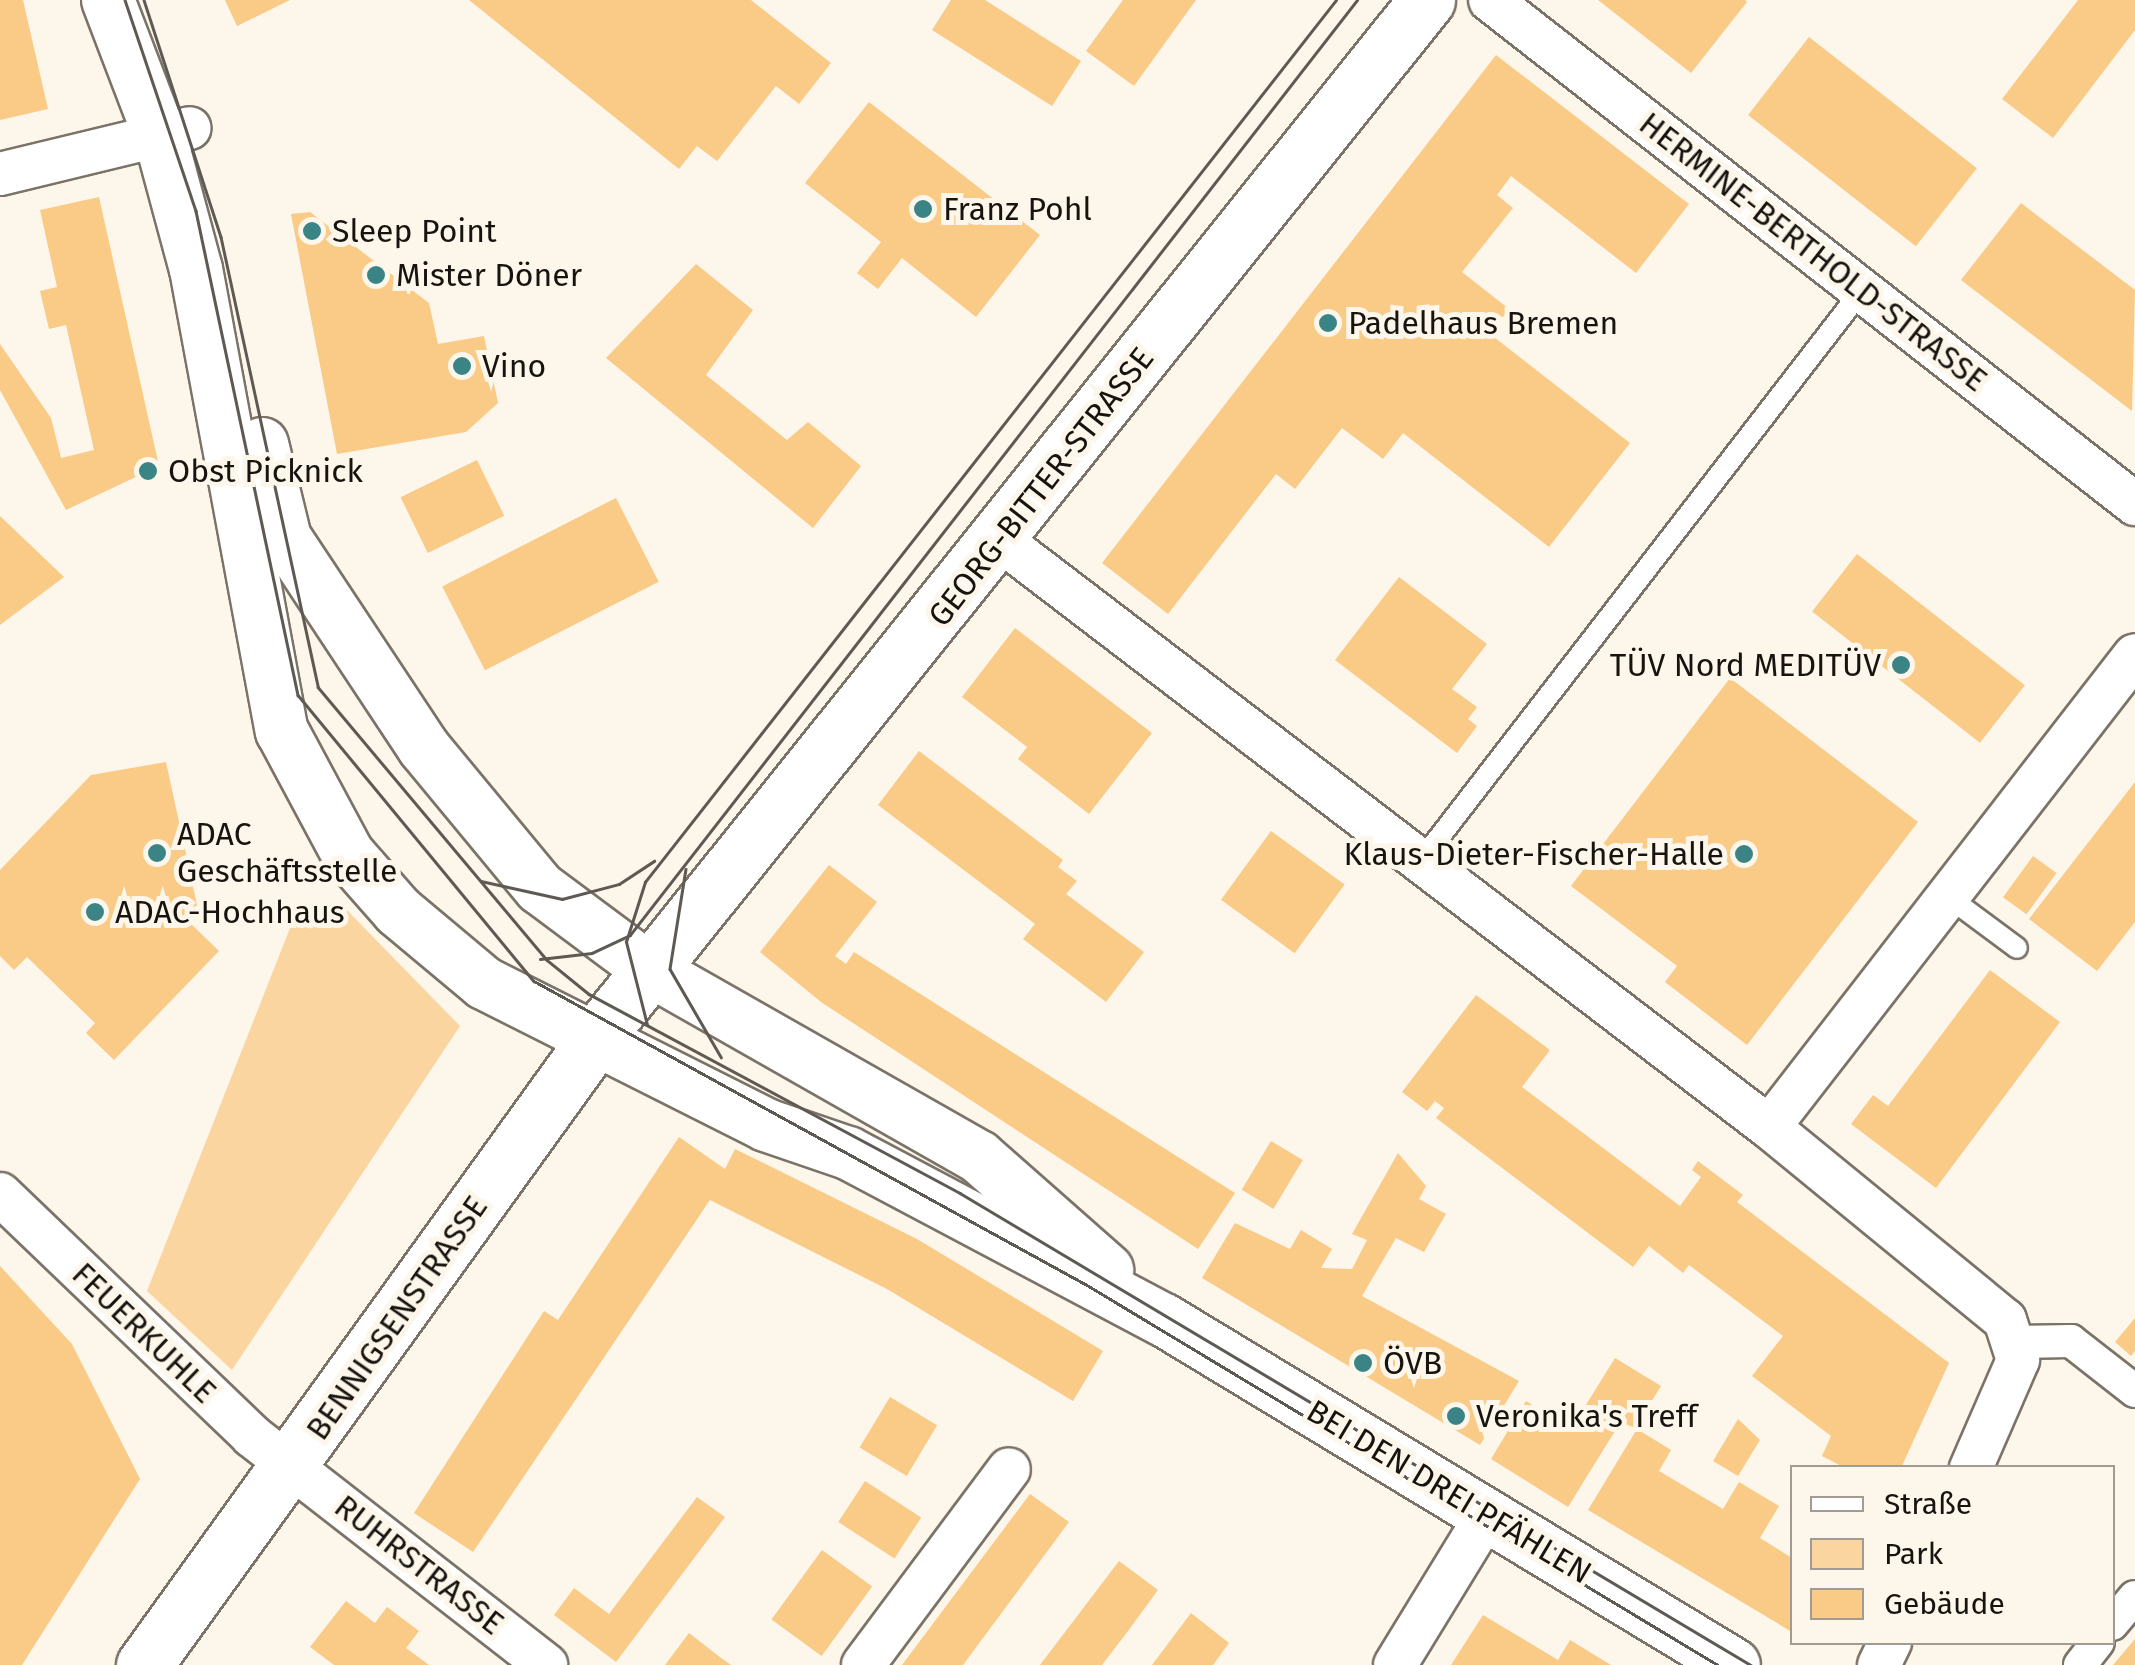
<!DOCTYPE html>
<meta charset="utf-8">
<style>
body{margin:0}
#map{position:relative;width:2135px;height:1665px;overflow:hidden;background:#fdf6eb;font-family:"Fira Sans",sans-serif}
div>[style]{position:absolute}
.green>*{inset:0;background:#fbd5a0}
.building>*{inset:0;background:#faca87;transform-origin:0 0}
.roads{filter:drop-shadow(2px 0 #7b7367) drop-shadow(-2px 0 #7b7367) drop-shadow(0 2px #7b7367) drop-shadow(0 -2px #7b7367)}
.service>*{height:20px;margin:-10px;padding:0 10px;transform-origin:10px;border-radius:10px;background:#fff}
.pedestrian>*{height:32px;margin:-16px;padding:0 16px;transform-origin:16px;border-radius:16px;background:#fff}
.minor>*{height:42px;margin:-21px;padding:0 21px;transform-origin:21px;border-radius:21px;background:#fff}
.tertiary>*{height:52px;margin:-26px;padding:0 26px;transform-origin:26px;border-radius:26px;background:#fff}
.secondary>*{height:55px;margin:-27.5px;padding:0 27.5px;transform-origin:27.5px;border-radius:27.5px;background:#fff}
.tram>*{height:2.5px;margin:-1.25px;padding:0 1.25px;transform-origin:1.25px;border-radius:1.25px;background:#5e5953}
.dots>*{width:28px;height:28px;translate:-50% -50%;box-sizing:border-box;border:5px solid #fdf6eb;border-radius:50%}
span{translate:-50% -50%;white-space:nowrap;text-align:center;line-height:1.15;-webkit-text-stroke:10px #fdf6eb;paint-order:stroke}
.poi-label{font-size:32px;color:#17130f}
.left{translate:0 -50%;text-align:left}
.right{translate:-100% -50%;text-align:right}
.street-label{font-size:32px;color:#17130f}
.legend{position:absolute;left:1790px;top:1465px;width:325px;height:180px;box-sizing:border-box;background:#fdf6eb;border:2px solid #a19b93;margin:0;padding:12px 18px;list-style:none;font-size:30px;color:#17130f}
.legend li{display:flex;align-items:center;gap:20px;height:50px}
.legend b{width:50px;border:2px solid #a19b93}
</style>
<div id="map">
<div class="green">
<div style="clip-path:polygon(341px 904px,460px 1026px,232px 1370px,147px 1291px,294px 918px)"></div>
</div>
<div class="building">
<div style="clip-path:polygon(0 0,23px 0,48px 109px,0 120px)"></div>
<div style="clip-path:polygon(225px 0,290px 0,237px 26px)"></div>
<div style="clip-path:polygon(469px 0,751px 0,831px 63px,799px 104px,776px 86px,717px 161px,697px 146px,679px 169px)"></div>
<div style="clip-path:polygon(951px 0,985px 0,1081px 61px,1052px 106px,932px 30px)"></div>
<div style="clip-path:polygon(1123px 0,1196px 0,1134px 86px,1086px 51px)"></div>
<div style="clip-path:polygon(1598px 0,1745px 0,1747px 2px,1691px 73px)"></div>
<div style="clip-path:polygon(2078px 0,2135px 0,2135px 30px,2053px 138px,2002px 99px)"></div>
<div style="left:1809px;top:37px;width:213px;height:99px;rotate:38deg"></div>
<div style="clip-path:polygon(1496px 55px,1689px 204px,1636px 273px,1511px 176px,1497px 195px,1513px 208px,1462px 272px,1509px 309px,1490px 334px,1630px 443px,1549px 547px,1403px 433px,1383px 459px,1342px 428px,1295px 489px,1276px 474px,1168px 614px,1102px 563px)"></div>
<div style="clip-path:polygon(869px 102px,1040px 235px,976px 317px,902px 258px,878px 289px,857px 273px,881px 242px,805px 183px)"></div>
<div style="clip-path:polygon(99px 197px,159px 466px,66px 510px,0 390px,0 344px,51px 418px,61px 458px,94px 450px,66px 325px,49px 329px,40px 291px,57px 287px,40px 210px)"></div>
<div style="clip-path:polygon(2021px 203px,2135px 290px,2132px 411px,1961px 280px)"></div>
<div style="clip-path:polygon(310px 212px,429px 303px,438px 344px,484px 336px,498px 403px,466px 432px,337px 454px,291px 214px)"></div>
<div style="clip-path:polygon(696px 264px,753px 310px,706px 375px,787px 440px,808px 422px,861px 466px,813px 528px,606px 358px)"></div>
<div style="left:477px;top:460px;width:62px;height:85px;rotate:64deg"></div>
<div style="left:616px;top:498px;width:94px;height:195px;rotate:63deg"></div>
<div style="clip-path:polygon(0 516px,64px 577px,0 625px)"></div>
<div style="left:1857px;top:554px;width:213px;height:73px;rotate:38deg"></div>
<div style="clip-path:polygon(1399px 577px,1487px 644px,1452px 689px,1477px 707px,1468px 719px,1477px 726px,1457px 753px,1335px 660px)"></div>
<div style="clip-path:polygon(1015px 628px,1152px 733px,1089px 814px,1018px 759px,1027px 747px,962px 697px)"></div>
<div style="clip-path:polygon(1730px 678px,1918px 822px,1747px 1045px,1665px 982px,1677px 966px,1571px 886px)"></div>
<div style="clip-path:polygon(919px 751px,1063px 860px,1058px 867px,1077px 881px,1066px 894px,1144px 952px,1106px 1002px,1023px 939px,1035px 924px,878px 805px)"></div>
<div style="clip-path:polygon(166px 762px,197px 905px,185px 918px,219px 951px,114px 1060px,86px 1033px,95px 1023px,27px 957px,14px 970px,0 956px,0 870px,91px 775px)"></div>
<div style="clip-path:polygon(2135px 782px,2135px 922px,2097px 971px,2029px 919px)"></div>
<div style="left:1271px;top:831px;width:91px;height:85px;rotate:36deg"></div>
<div style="left:2033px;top:856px;width:29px;height:51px;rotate:36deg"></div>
<div style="clip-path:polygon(829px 865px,877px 902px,835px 956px,846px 964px,854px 952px,1235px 1193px,1198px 1249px,821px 1002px,760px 952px)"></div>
<div style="clip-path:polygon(1990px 970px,2060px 1022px,1936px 1188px,1851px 1124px,1873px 1095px,1888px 1106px)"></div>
<div style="clip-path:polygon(1476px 995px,1550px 1050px,1522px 1087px,1680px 1206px,1701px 1177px,1692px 1170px,1698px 1161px,1743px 1195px,1737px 1202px,1949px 1363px,1901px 1468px,1845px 1468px,1822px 1456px,1831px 1436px,1752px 1376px,1783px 1336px,1689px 1265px,1683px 1273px,1649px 1246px,1633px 1267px,1436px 1118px,1444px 1108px,1435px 1101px,1427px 1111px,1402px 1092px)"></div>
<div style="clip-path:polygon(679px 1137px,725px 1169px,735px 1149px,917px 1239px,1103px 1351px,1073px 1401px,887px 1289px,710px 1200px,473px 1552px,414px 1513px,544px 1311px,558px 1320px)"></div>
<div style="left:1271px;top:1141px;width:37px;height:57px;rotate:31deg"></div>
<div style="clip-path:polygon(1398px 1153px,1426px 1186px,1419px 1199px,1446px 1214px,1424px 1252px,1396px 1238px,1362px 1296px,1519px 1381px,1480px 1445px,1202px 1278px,1235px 1223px,1290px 1249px,1301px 1230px,1332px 1249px,1321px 1268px,1352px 1269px,1367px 1240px,1352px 1234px)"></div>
<div style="clip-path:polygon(0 1266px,72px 1344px,140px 1479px,22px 1665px,0 1665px)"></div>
<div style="clip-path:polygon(2135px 1318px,2135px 1351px,2131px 1356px,2115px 1342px)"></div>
<div style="clip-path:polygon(1615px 1358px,1661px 1386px,1635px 1428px,1600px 1413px,1615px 1431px,1568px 1507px,1491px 1459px,1526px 1401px,1571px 1429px)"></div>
<div style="left:890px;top:1397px;width:55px;height:59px;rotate:31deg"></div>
<div style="clip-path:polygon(1738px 1419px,1760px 1440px,1738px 1476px,1713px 1461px)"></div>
<div style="clip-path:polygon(1637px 1429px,1671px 1450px,1659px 1471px,1723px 1509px,1739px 1482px,1779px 1506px,1760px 1538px,1792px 1558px,1792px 1632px,1588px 1510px)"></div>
<div style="left:865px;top:1481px;width:67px;height:49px;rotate:33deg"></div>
<div style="clip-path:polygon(1030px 1494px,1069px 1522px,963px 1665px,902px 1665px)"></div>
<div style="clip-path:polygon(697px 1497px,725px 1517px,616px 1662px,554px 1615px,574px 1588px,609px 1614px)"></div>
<div style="left:822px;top:1550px;width:62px;height:86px;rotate:36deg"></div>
<div style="clip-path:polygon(1119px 1561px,1158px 1590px,1128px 1631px,1102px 1665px,1040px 1665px)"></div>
<div style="clip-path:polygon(346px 1601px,375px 1623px,387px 1607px,419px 1631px,406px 1648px,429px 1665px,334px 1665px,310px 1647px)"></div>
<div style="clip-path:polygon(1191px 1613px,1229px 1643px,1213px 1665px,1152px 1665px)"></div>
<div style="clip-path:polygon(1483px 1615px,1558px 1660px,1570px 1640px,1611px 1665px,1451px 1665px)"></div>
<div style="clip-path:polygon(689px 1633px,721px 1658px,731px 1665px,665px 1665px)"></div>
<div style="clip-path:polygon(2135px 1639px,2135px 1665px,2113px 1665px)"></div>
</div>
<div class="roads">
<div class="service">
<div style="left:1417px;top:866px;width:728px;rotate:-52.31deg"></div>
<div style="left:1947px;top:896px;width:87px;rotate:36.6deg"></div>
</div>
<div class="pedestrian">
<div style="left:2017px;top:1342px;width:54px;rotate:-1.1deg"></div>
<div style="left:2071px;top:1341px;width:81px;rotate:38deg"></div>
<div style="left:2112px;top:1624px;width:35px;rotate:-50deg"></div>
<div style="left:2080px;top:1665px;width:29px;rotate:-52deg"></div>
</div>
<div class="minor">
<div style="left:1490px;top:0;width:819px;rotate:38deg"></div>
<div style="left:0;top:174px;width:195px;rotate:-13.6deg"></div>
<div style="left:1000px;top:540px;width:967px;rotate:37.36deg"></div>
<div style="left:1769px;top:1127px;width:305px;rotate:39.3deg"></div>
<div style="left:2005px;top:1320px;width:42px;rotate:72deg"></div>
<div style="left:2018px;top:1360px;width:118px;rotate:113.5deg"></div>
<div style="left:1769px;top:1127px;width:597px;rotate:-52.21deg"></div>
<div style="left:0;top:1194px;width:349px;rotate:43.8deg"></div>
<div style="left:252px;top:1436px;width:373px;rotate:37.9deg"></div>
<div style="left:863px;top:1665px;width:244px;rotate:-53.3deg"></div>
<div style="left:1395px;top:1665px;width:176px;rotate:-58.5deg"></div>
<div style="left:1879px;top:1665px;width:25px;rotate:-64deg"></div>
</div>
<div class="tertiary">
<div style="left:108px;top:0;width:146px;rotate:69.1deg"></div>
<div style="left:160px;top:136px;width:138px;rotate:74.9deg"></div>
<div style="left:196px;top:269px;width:470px;rotate:79.5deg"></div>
<div style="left:282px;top:731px;width:140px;rotate:61.8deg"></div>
<div style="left:348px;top:854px;width:76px;rotate:48.7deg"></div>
<div style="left:398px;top:911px;width:112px;rotate:39.9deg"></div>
<div style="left:484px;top:983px;width:316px;rotate:26.7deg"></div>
<div style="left:766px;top:1125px;width:87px;rotate:18.9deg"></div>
<div style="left:848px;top:1153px;width:357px;rotate:27.9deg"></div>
<div style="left:1164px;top:1320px;width:666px;rotate:31.18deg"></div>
<div style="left:262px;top:444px;width:97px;rotate:76.3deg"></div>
<div style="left:285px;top:538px;width:252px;rotate:56.5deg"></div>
<div style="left:424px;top:748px;width:182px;rotate:50.4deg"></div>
<div style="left:540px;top:888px;width:137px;rotate:36.7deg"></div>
<div style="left:650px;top:970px;width:378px;rotate:29.6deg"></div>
<div style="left:979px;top:1157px;width:171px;rotate:41.4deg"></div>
</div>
<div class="secondary">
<div style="left:144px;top:1665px;width:787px;rotate:-54.21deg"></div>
<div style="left:604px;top:1027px;width:1316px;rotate:-51.29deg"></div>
</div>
</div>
<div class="tram">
<div style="left:125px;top:0;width:223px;rotate:71.4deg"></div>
<div style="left:196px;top:211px;width:495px;rotate:78.1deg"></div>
<div style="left:298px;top:695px;width:371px;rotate:50.5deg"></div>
<div style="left:534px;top:981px;width:631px;rotate:28.8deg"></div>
<div style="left:1087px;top:1285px;width:737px;rotate:31.06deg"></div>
<div style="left:144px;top:0;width:249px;rotate:72deg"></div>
<div style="left:221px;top:237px;width:460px;rotate:77.8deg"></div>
<div style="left:318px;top:687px;width:356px;rotate:50deg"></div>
<div style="left:547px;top:960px;width:54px;rotate:39deg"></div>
<div style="left:589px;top:994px;width:421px;rotate:28.2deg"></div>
<div style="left:960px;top:1193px;width:921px;rotate:30.83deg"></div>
<div style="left:686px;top:869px;width:101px;rotate:99.1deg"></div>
<div style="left:670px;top:969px;width:102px;rotate:59.9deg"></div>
<div style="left:481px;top:881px;width:83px;rotate:12.5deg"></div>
<div style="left:562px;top:899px;width:59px;rotate:-14.7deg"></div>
<div style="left:619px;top:884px;width:42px;rotate:-33.3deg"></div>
<div style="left:540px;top:959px;width:52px;rotate:-6.6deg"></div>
<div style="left:592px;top:953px;width:42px;rotate:-25.3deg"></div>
<div style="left:630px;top:935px;width:1184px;rotate:-52.13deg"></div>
<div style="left:647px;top:1025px;width:86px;rotate:-104.2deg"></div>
<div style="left:626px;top:942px;width:63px;rotate:-72.4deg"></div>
<div style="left:645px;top:882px;width:1120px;rotate:-51.92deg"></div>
</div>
<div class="dots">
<div style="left:923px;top:209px;background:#3b8485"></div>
<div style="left:312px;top:231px;background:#3b8485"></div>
<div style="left:376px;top:275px;background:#3b8485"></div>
<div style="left:1328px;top:323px;background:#3b8485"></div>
<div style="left:462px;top:366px;background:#3b8485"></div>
<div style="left:148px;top:471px;background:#3b8485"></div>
<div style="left:1901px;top:665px;background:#3b8485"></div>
<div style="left:157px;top:853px;background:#3b8485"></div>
<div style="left:1744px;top:854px;background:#3b8485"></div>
<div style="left:95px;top:912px;background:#3b8485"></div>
<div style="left:1363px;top:1363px;background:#3b8485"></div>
<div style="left:1456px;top:1416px;background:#3b8485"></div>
</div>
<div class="poi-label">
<span class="left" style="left:943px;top:209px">Franz Pohl</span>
<span class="left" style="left:332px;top:231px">Sleep Point</span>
<span class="left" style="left:396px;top:275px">Mister Döner</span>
<span class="left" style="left:1348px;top:323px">Padelhaus Bremen</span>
<span class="left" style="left:482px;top:366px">Vino</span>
<span class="left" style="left:168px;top:471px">Obst Picknick</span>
<span class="right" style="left:1881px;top:665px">TÜV Nord MEDITÜV</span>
<span class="left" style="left:177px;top:853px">ADAC<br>Geschäftsstelle</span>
<span class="right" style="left:1724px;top:854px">Klaus-Dieter-Fischer-Halle</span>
<span class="left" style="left:115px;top:912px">ADAC-Hochhaus</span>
<span class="left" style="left:1383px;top:1363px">ÖVB</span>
<span class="left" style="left:1476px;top:1416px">Veronika's Treff</span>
</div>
<div class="street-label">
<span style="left:1813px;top:252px;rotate:38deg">HERMINE-BERTHOLD-STRASSE</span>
<span style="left:1041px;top:487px;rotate:-52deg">GEORG-BITTER-STRASSE</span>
<span style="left:397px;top:1318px;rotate:-55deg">BENNIGSENSTRASSE</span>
<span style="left:144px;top:1333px;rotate:44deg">FEUERKUHLE</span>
<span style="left:1449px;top:1492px;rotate:31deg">BEI DEN DREI PFÄHLEN</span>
<span style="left:419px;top:1565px;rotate:38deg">RUHRSTRASSE</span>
</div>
<ul class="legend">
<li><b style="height:12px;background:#fff"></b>Straße</li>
<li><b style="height:28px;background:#fbd5a0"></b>Park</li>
<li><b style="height:28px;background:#faca87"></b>Gebäude</li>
</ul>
</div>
